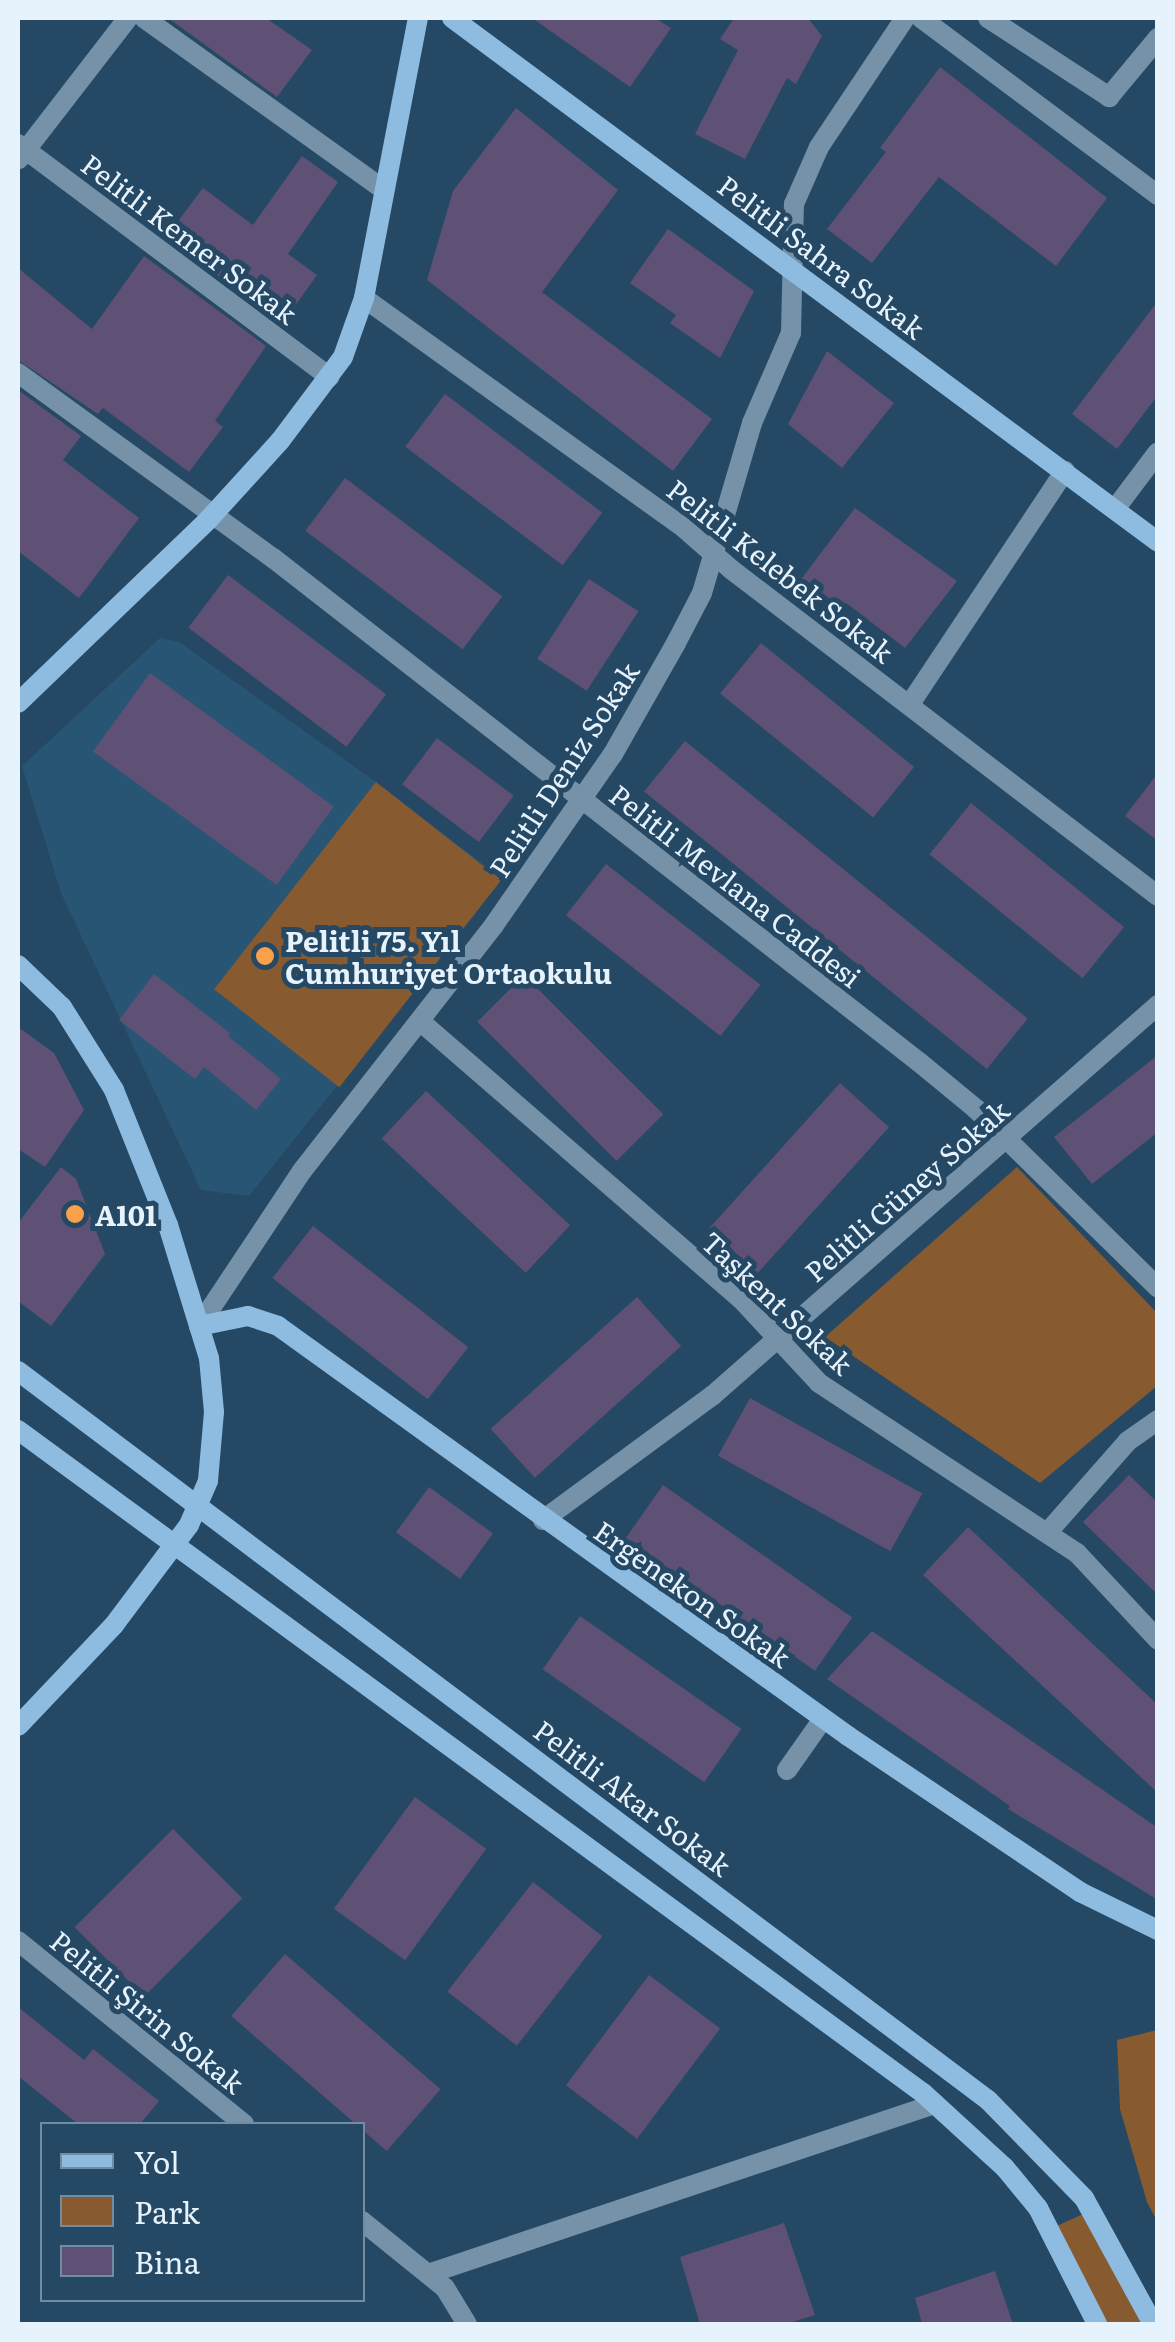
<!DOCTYPE html>
<meta charset="utf-8">
<style>
body{margin:0}
#map{position:relative;width:1175px;height:2342px;overflow:hidden;background:#254964;font-family:Literata,serif}
div>[style]{position:absolute}
.built>*{inset:0;background:#295574}
.green>*{inset:0;background:#875a30;transform-origin:0 0}
.building>*{inset:0;background:#5f5075;transform-origin:0 0}
.street>*{height:20px;margin:-10px;padding:0 10px;transform-origin:10px;border-radius:10px;background:#7592a9}
.secondary>*{height:20px;margin:-10px;padding:0 10px;transform-origin:10px;border-radius:10px;background:#8ebce0}
.dots>*{width:28px;height:28px;translate:-50% -50%;box-sizing:border-box;border:5px solid #254964;border-radius:50%}
span{translate:-50% -50%;white-space:nowrap;text-align:center;line-height:1.15;-webkit-text-stroke:10px #254964;paint-order:stroke}
.street-label{font-size:28px;color:#e6f2fc}
.poi-label{font-size:28px;color:#e6f2fc;font-weight:700}
.left{translate:0 -50%;text-align:left}
.frame{position:absolute;inset:0;border:20px solid #e6f2fc;pointer-events:none}
.legend{position:absolute;left:40px;top:2122px;width:325px;height:180px;box-sizing:border-box;background:#254964;border:2px solid #728da1;margin:0;padding:12px 18px;list-style:none;font-size:30px;color:#e6f2fc}
.legend li{display:flex;align-items:center;gap:20px;height:50px}
.legend b{width:50px;border:2px solid #728da1}
</style>
<div id="map">
<div class="built">
<div style="clip-path:polygon(160px 638px,179px 642px,376px 782px,502px 879px,249px 1196px,201px 1190px,61px 893px,22px 766px)"></div>
</div>
<div class="green">
<div style="left:376px;top:782px;width:159px;height:263px;rotate:38deg"></div>
<div style="clip-path:polygon(1017px 1167px,1157px 1313px,1157px 1386px,1040px 1483px,825px 1337px)"></div>
<div style="clip-path:polygon(1157px 2030px,1158px 2030px,1157px 2221px,1147px 2202px,1120px 2109px,1117px 2040px)"></div>
<div style="clip-path:polygon(1092px 2210px,1154px 2324px,1097px 2324px,1050px 2229px)"></div>
</div>
<div class="building">
<div style="clip-path:polygon(168px 18px,266px 18px,312px 50px,277px 97px)"></div>
<div style="clip-path:polygon(532px 18px,655px 18px,671px 28px,630px 87px)"></div>
<div style="clip-path:polygon(734px 18px,808px 18px,822px 36px,796px 84px,787px 78px,745px 159px,695px 134px,738px 50px,720px 39px)"></div>
<div style="clip-path:polygon(940px 67px,1107px 198px,1056px 266px,939px 177px,872px 263px,827px 229px,886px 152px,880px 148px)"></div>
<div style="clip-path:polygon(516px 108px,618px 190px,542px 292px,712px 419px,673px 471px,427px 280px,453px 191px)"></div>
<div style="clip-path:polygon(302px 156px,338px 182px,288px 254px,317px 275px,282px 324px,166px 237px,203px 188px,253px 225px)"></div>
<div style="clip-path:polygon(668px 229px,754px 291px,720px 358px,670px 323px,676px 315px,630px 283px)"></div>
<div style="clip-path:polygon(144px 256px,266px 346px,215px 421px,223px 427px,189px 472px,103px 408px,98px 414px,18px 360px,18px 268px,92px 329px)"></div>
<div style="clip-path:polygon(1158px 301px,1158px 395px,1117px 449px,1072px 414px)"></div>
<div style="clip-path:polygon(827px 351px,894px 403px,842px 468px,788px 424px)"></div>
<div style="clip-path:polygon(18px 390px,81px 436px,63px 460px,139px 518px,79px 598px,18px 551px)"></div>
<div style="left:445px;top:394px;width:197px;height:66px;rotate:37deg"></div>
<div style="left:345px;top:478px;width:197px;height:66px;rotate:37deg"></div>
<div style="clip-path:polygon(855px 508px,957px 581px,905px 648px,846px 603px,839px 612px,799px 582px)"></div>
<div style="left:228px;top:575px;width:198px;height:66px;rotate:37deg"></div>
<div style="left:589px;top:579px;width:59px;height:95px;rotate:33deg"></div>
<div style="left:761px;top:643px;width:197px;height:65px;rotate:39deg"></div>
<div style="left:150px;top:673px;width:227px;height:97px;rotate:36deg"></div>
<div style="left:437px;top:738px;width:96px;height:58px;rotate:37deg"></div>
<div style="left:685px;top:741px;width:441px;height:65px;rotate:39deg"></div>
<div style="clip-path:polygon(1158px 773px,1158px 841px,1125px 816px)"></div>
<div style="left:971px;top:803px;width:197px;height:66px;rotate:39deg"></div>
<div style="left:606px;top:864px;width:196px;height:65px;rotate:38deg"></div>
<div style="clip-path:polygon(154px 974px,230px 1033px,228px 1036px,281px 1079px,256px 1110px,204px 1067px,195px 1079px,119px 1020px)"></div>
<div style="left:524px;top:975px;width:197px;height:66px;rotate:45deg"></div>
<div style="clip-path:polygon(18px 1027px,54px 1053px,84px 1110px,45px 1167px,18px 1149px)"></div>
<div style="clip-path:polygon(1158px 1055px,1158px 1132px,1092px 1184px,1054px 1137px)"></div>
<div style="left:840px;top:1083px;width:66px;height:196px;rotate:42deg"></div>
<div style="left:426px;top:1091px;width:197px;height:65px;rotate:43deg"></div>
<div style="clip-path:polygon(61px 1167px,76px 1179px,105px 1254px,51px 1326px,18px 1301px,18px 1223px)"></div>
<div style="left:313px;top:1226px;width:197px;height:66px;rotate:38deg"></div>
<div style="left:637px;top:1297px;width:66px;height:197px;rotate:48deg"></div>
<div style="left:750px;top:1398px;width:197px;height:66px;rotate:29deg"></div>
<div style="clip-path:polygon(1129px 1475px,1158px 1503px,1158px 1595px,1083px 1522px)"></div>
<div style="left:663px;top:1485px;width:231px;height:65px;rotate:35deg"></div>
<div style="left:429px;top:1487px;width:79px;height:56px;rotate:36deg"></div>
<div style="clip-path:polygon(968px 1527px,1158px 1705px,1158px 1793px,923px 1575px)"></div>
<div style="left:580px;top:1616px;width:197px;height:65px;rotate:35deg"></div>
<div style="clip-path:polygon(872px 1631px,1158px 1828px,1158px 1900px,1008px 1809px,1010px 1806px,827px 1679px)"></div>
<div style="left:415px;top:1797px;width:88px;height:138px;rotate:36deg"></div>
<div style="left:173px;top:1829px;width:98px;height:139px;rotate:45deg"></div>
<div style="left:533px;top:1882px;width:88px;height:139px;rotate:38deg"></div>
<div style="left:285px;top:1954px;width:206px;height:82px;rotate:41deg"></div>
<div style="left:649px;top:1975px;width:89px;height:138px;rotate:37deg"></div>
<div style="clip-path:polygon(18px 2007px,84px 2060px,93px 2049px,159px 2101px,140px 2124px,78px 2124px,18px 2076px)"></div>
<div style="clip-path:polygon(784px 2223px,815px 2315px,786px 2324px,700px 2324px,680px 2257px)"></div>
<div style="clip-path:polygon(995px 2271px,1013px 2324px,922px 2324px,915px 2298px)"></div>
</div>
<div class="street">
<div style="left:144px;top:18px;width:294px;rotate:35.6deg"></div>
<div style="left:921px;top:18px;width:296px;rotate:36.8deg"></div>
<div style="left:988px;top:18px;width:145px;rotate:33.1deg"></div>
<div style="left:1109px;top:97px;width:77px;rotate:-50.3deg"></div>
<div style="left:18px;top:144px;width:389px;rotate:36.8deg"></div>
<div style="left:19px;top:159px;width:178px;rotate:-52.3deg"></div>
<div style="left:364px;top:298px;width:395px;rotate:35.7deg"></div>
<div style="left:685px;top:529px;width:62px;rotate:41.1deg"></div>
<div style="left:732px;top:570px;width:536px;rotate:37.43deg"></div>
<div style="left:18px;top:373px;width:315px;rotate:36deg"></div>
<div style="left:273px;top:558px;width:819px;rotate:37.96deg"></div>
<div style="left:919px;top:1062px;width:74px;rotate:39.5deg"></div>
<div style="left:976px;top:1109px;width:255px;rotate:44.5deg"></div>
<div style="left:1115px;top:509px;width:71px;rotate:-53deg"></div>
<div style="left:910px;top:704px;width:280px;rotate:-56.4deg"></div>
<div style="left:421px;top:1022px;width:423px;rotate:40.9deg"></div>
<div style="left:741px;top:1299px;width:115px;rotate:47.1deg"></div>
<div style="left:819px;top:1383px;width:309px;rotate:33.4deg"></div>
<div style="left:1077px;top:1553px;width:119px;rotate:47deg"></div>
<div style="left:199px;top:1326px;width:186px;rotate:-56.4deg"></div>
<div style="left:302px;top:1171px;width:312px;rotate:-52deg"></div>
<div style="left:494px;top:925px;width:208px;rotate:-55.2deg"></div>
<div style="left:613px;top:754px;width:128px;rotate:-60.4deg"></div>
<div style="left:676px;top:643px;width:56px;rotate:-62.5deg"></div>
<div style="left:702px;top:593px;width:177px;rotate:-73.6deg"></div>
<div style="left:752px;top:423px;width:98px;rotate:-66.6deg"></div>
<div style="left:791px;top:333px;width:129px;rotate:-88.7deg"></div>
<div style="left:794px;top:204px;width:62px;rotate:-66.3deg"></div>
<div style="left:819px;top:147px;width:155px;rotate:-56.3deg"></div>
<div style="left:543px;top:1520px;width:210px;rotate:-36.3deg"></div>
<div style="left:712px;top:1396px;width:593px;rotate:-41.24deg"></div>
<div style="left:1047px;top:1533px;width:123px;rotate:-48.6deg"></div>
<div style="left:1128px;top:1441px;width:37px;rotate:-35deg"></div>
<div style="left:787px;top:1770px;width:62px;rotate:-54.8deg"></div>
<div style="left:18px;top:1941px;width:291px;rotate:39deg"></div>
<div style="left:362px;top:2221px;width:107px;rotate:38.9deg"></div>
<div style="left:445px;top:2288px;width:42px;rotate:58.6deg"></div>
<div style="left:428px;top:2274px;width:535px;rotate:-18.54deg"></div>
</div>
<div class="secondary">
<div style="left:452px;top:18px;width:879px;rotate:36.58deg"></div>
<div style="left:18px;top:703px;width:265px;rotate:-43.9deg"></div>
<div style="left:209px;top:519px;width:105px;rotate:-47.7deg"></div>
<div style="left:280px;top:441px;width:105px;rotate:-53.1deg"></div>
<div style="left:343px;top:357px;width:63px;rotate:-70.4deg"></div>
<div style="left:364px;top:298px;width:285px;rotate:-79.1deg"></div>
<div style="left:18px;top:965px;width:61px;rotate:43.7deg"></div>
<div style="left:62px;top:1007px;width:98px;rotate:57.9deg"></div>
<div style="left:114px;top:1090px;width:145px;rotate:68.2deg"></div>
<div style="left:168px;top:1225px;width:139px;rotate:72.9deg"></div>
<div style="left:209px;top:1358px;width:54px;rotate:84.7deg"></div>
<div style="left:214px;top:1412px;width:69px;rotate:95deg"></div>
<div style="left:208px;top:1481px;width:48px;rotate:113.4deg"></div>
<div style="left:189px;top:1525px;width:125px;rotate:126.9deg"></div>
<div style="left:114px;top:1625px;width:139px;rotate:133.5deg"></div>
<div style="left:199px;top:1326px;width:50px;rotate:-11.5deg"></div>
<div style="left:248px;top:1316px;width:32px;rotate:18deg"></div>
<div style="left:278px;top:1326px;width:702px;rotate:35.73deg"></div>
<div style="left:848px;top:1736px;width:280px;rotate:33.9deg"></div>
<div style="left:1080px;top:1892px;width:87px;rotate:26deg"></div>
<div style="left:18px;top:1371px;width:1213px;rotate:36.93deg"></div>
<div style="left:988px;top:2100px;width:137px;rotate:45.6deg"></div>
<div style="left:1084px;top:2198px;width:144px;rotate:61.3deg"></div>
<div style="left:18px;top:1430px;width:1122px;rotate:36.23deg"></div>
<div style="left:923px;top:2093px;width:111px;rotate:42.4deg"></div>
<div style="left:1005px;top:2168px;width:52px;rotate:50.5deg"></div>
<div style="left:1038px;top:2208px;width:130px;rotate:63deg"></div>
</div>
<div class="dots">
<div style="left:265px;top:956px;background:#f8a14a"></div>
<div style="left:75px;top:1214px;background:#f8a14a"></div>
</div>
<div class="street-label">
<span style="left:190px;top:238px;rotate:37deg">Pelitli Kemer Sokak</span>
<span style="left:822px;top:256px;rotate:37deg">Pelitli Sahra Sokak</span>
<span style="left:781px;top:570px;rotate:38deg">Pelitli Kelebek Sokak</span>
<span style="left:563px;top:769px;rotate:-57deg">Pelitli Deniz Sokak</span>
<span style="left:736px;top:885px;rotate:38deg">Pelitli Mevlana Caddesi</span>
<span style="left:906px;top:1190px;rotate:-41deg">Pelitli Güney Sokak</span>
<span style="left:778px;top:1302px;rotate:43deg">Taşkent Sokak</span>
<span style="left:693px;top:1593px;rotate:35deg">Ergenekon Sokak</span>
<span style="left:633px;top:1797px;rotate:37deg">Pelitli Akar Sokak</span>
<span style="left:148px;top:2011px;rotate:39deg">Pelitli Şirin Sokak</span>
</div>
<div class="poi-label">
<span class="left" style="left:285px;top:956px">Pelitli 75. Yıl<br>Cumhuriyet Ortaokulu</span>
<span class="left" style="left:95px;top:1214px">A101</span>
</div>
<div class="frame"></div>
<ul class="legend">
<li><b style="height:12px;background:#8ebce0"></b>Yol</li>
<li><b style="height:28px;background:#875a30"></b>Park</li>
<li><b style="height:28px;background:#5f5075"></b>Bina</li>
</ul>
</div>
